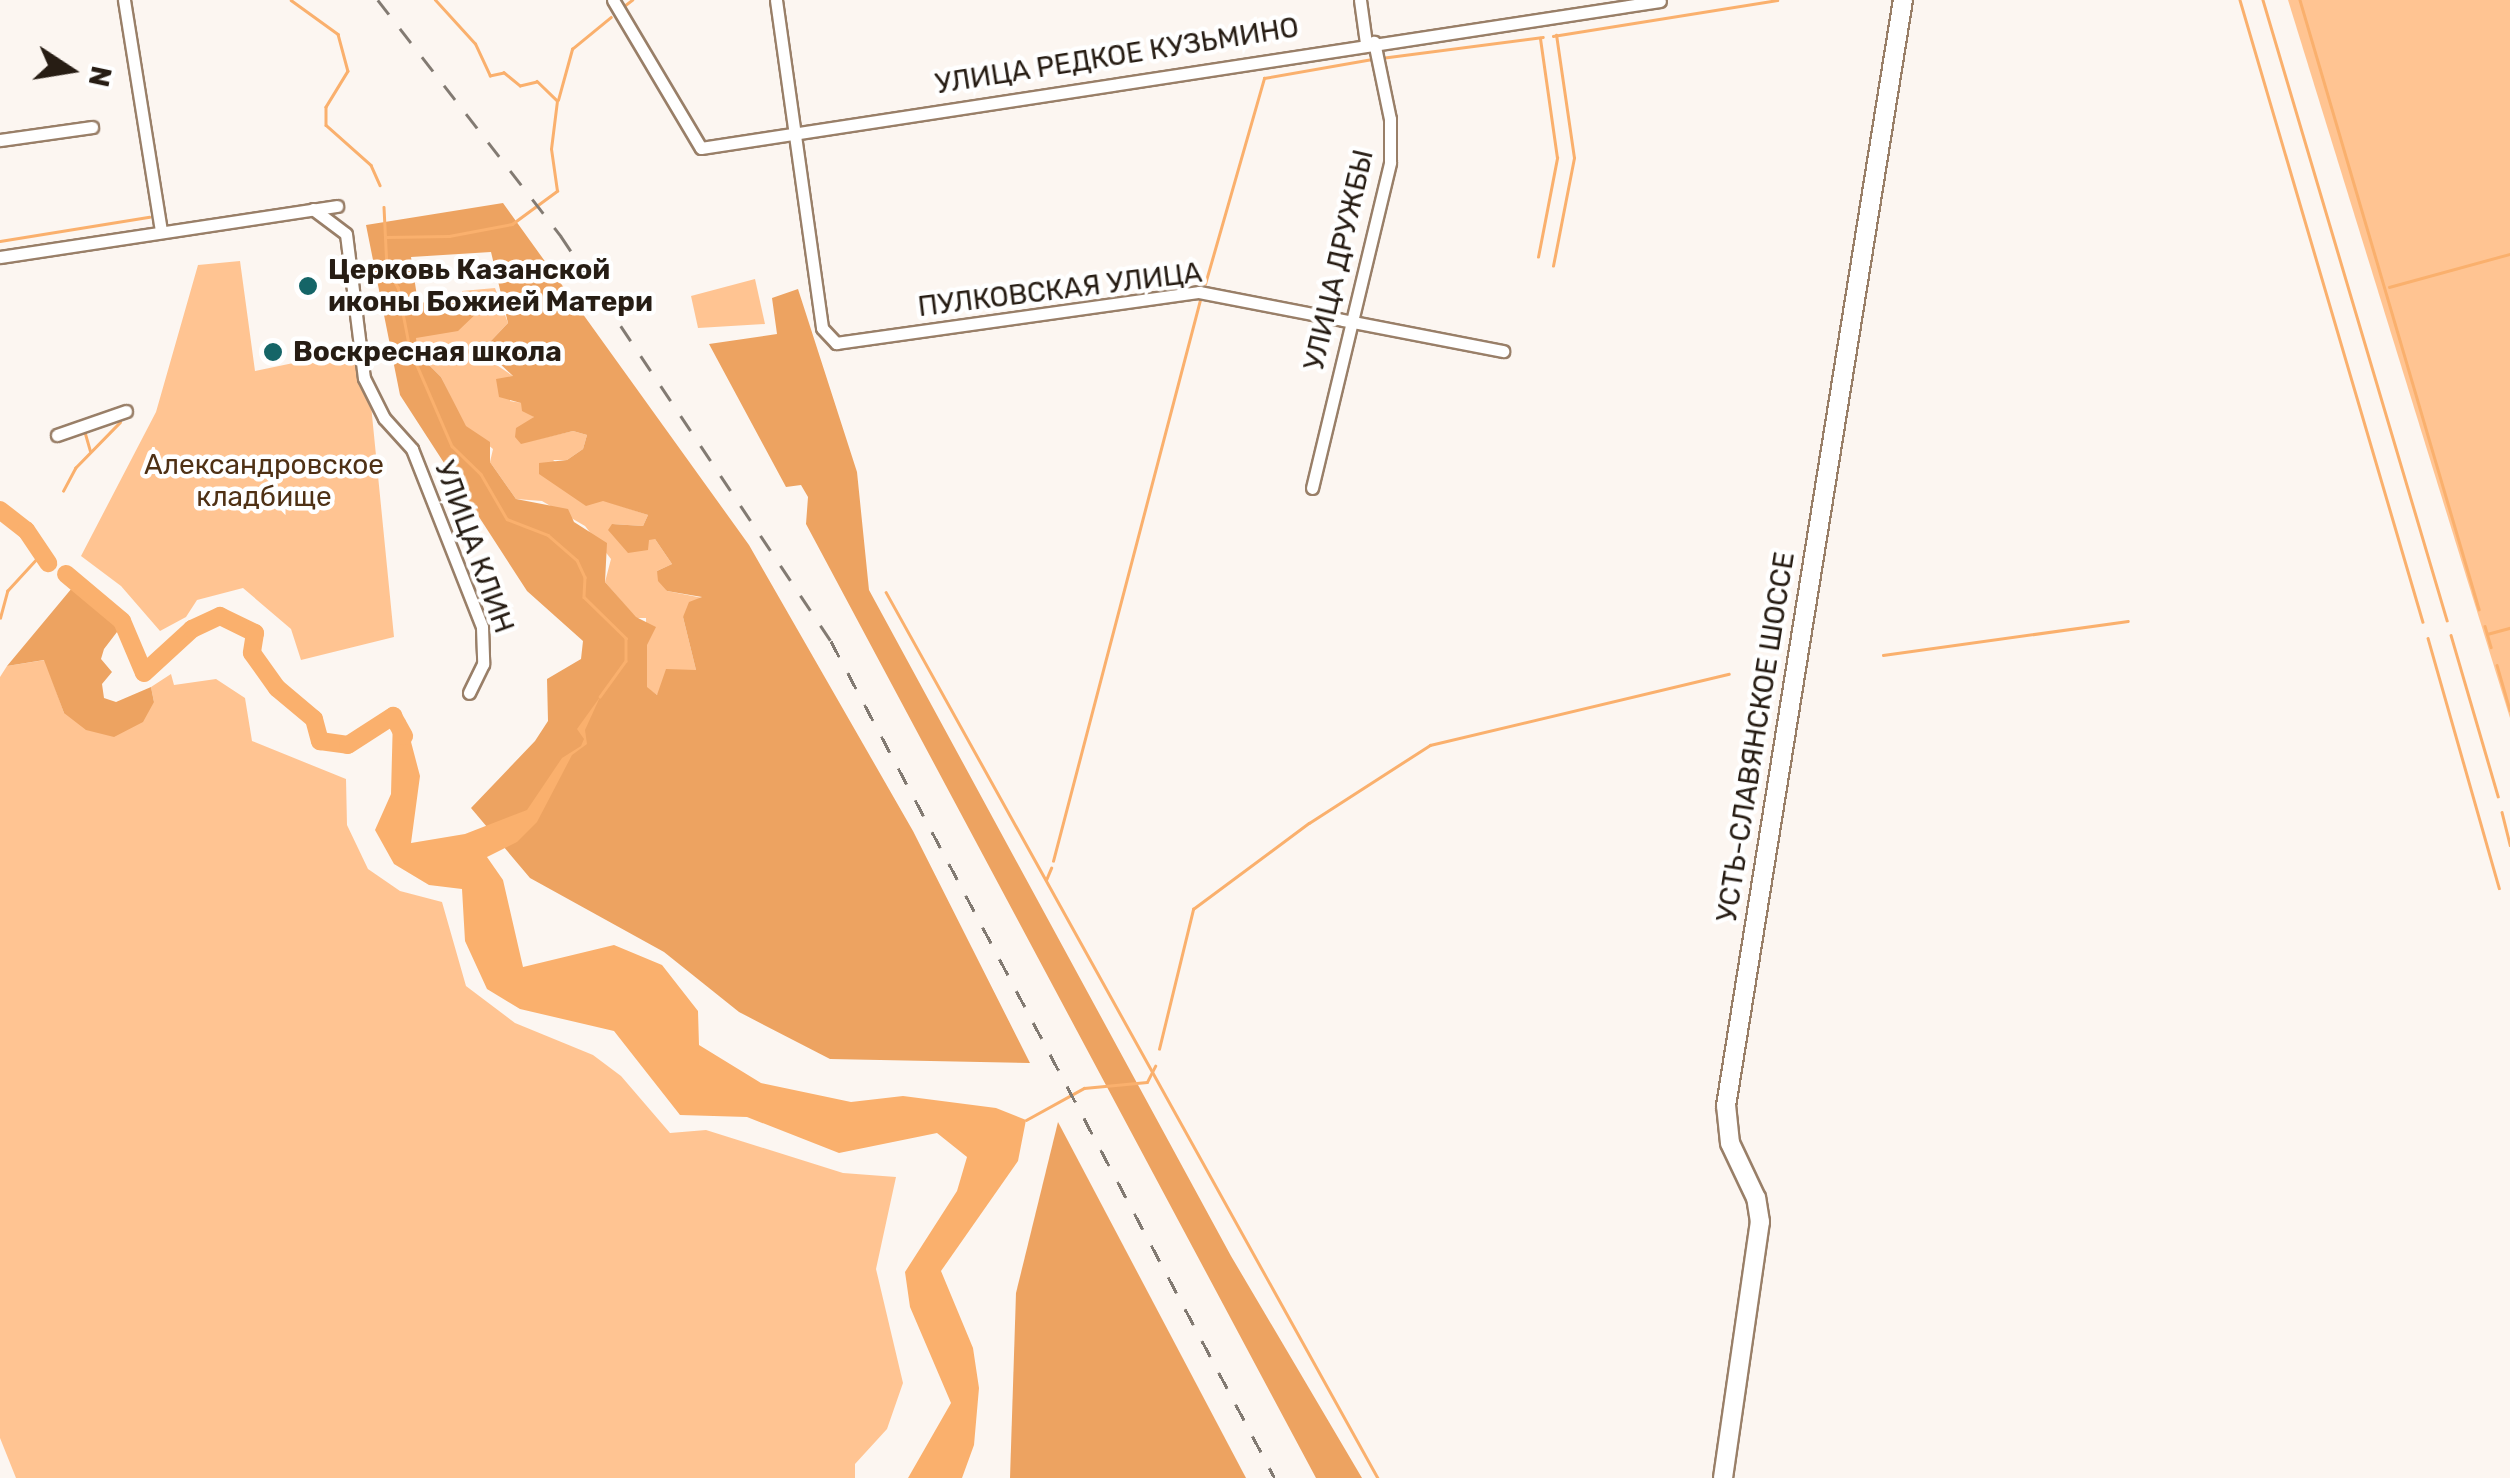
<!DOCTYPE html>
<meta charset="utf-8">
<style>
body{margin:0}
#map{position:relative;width:2510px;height:1478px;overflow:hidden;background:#fcf6f1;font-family:Rubik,sans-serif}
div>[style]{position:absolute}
.green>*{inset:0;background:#ffc492}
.forest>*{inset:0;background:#eda361}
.water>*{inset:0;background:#fab06d}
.stream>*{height:2.5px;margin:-1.25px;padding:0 1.25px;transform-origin:1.25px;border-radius:1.25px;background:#fab06d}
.river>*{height:18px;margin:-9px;padding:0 9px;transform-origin:9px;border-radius:9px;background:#fab06d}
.roads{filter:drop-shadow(2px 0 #997f68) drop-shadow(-2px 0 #997f68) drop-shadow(0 2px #997f68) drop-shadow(0 -2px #997f68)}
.street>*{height:11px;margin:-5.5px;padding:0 5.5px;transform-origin:5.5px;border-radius:5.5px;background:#fff}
.secondary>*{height:18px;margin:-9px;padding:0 9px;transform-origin:9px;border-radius:9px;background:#fff}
.rail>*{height:2.5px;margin-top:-1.25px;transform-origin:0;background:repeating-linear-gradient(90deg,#827a72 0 18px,transparent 0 36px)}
.dots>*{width:28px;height:28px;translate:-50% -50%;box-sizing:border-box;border:5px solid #fff;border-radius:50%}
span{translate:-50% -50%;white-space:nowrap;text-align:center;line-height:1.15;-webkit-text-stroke:9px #fff;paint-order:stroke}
.street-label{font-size:28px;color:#271d14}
.poi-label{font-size:28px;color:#271d14;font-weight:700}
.left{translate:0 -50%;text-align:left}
.park-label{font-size:28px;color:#4f3115}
.north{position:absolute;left:20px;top:20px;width:100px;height:100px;-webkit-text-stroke:8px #fff;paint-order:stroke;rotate:102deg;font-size:28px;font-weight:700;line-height:40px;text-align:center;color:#271d14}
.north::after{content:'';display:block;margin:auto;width:35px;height:45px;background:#271d14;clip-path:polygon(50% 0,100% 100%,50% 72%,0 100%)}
</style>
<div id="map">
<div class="green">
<div style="clip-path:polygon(2288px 0,2510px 0,2510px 718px)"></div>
<div style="clip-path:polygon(240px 261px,255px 371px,351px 351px,356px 359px,371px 405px,394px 637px,301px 660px,291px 629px,243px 588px,197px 600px,186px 617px,160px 631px,121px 586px,81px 556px,156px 412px,198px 265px)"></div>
<div style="clip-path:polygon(755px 279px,765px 324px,698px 328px,691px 296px)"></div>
<div style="clip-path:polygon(495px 288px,508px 323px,489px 343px,470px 347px,513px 376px,510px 401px,522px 403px,534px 417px,521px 443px,573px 431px,587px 435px,583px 449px,567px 460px,553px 460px,603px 500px,648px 515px,643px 526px,612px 524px,655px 539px,672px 564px,657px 571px,667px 591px,703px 598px,683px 617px,696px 670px,679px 670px,657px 695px,647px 688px,646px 618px,636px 618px,605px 582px,611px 559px,585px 526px,542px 501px,516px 499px,490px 462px,493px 449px,465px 426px,441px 377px,418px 354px,415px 338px,479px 303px,462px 299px,462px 291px)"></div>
<div style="clip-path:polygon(45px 660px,64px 713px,154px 702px,151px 687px,171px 674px,174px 685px,216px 679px,245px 698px,252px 741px,346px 779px,347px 825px,368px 869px,400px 891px,442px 902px,466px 986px,515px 1023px,593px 1055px,621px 1076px,670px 1133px,706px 1130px,843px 1173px,896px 1177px,876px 1269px,903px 1383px,887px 1429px,855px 1464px,855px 1478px,16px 1478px,0 1438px,0 677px,7px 666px)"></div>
</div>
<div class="forest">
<div style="clip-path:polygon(evenodd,503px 203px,749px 545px,913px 831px,1030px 1063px,830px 1059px,739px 1012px,664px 952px,530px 878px,471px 808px,535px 741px,548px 721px,547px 679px,581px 659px,583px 641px,527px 591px,400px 395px,366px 225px,503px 203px,491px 252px,508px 323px,489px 343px,466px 350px,474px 361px,494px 358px,513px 376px,496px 379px,499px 397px,521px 403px,522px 411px,534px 417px,516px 428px,515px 437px,521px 444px,573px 431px,587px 435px,583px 449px,567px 460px,539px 463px,539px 474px,586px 506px,603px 501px,648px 515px,643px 526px,612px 524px,608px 530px,628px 553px,648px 550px,649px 540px,655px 539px,672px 564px,657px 571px,658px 581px,667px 591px,702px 597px,689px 602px,683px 617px,696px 670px,666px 669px,657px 695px,647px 687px,647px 645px,656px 627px,636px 617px,605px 582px,607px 543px,574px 522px,568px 509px,516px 499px,490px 462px,490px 442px,466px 426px,441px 377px,418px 354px,416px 338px,458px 331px,481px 309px,462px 299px,418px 303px,411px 257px,491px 252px)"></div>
<div style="clip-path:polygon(798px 289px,857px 472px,869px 590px,1231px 1256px,1362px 1478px,1316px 1478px,806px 524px,808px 497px,801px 485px,786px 487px,709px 344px,777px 334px,772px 298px)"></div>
<div style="clip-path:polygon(72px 588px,126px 633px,117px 632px,104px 649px,101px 659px,112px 672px,102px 684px,104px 698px,116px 702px,151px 687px,154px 702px,143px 722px,114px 737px,86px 730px,64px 713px,44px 660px,7px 666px)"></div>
<div style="clip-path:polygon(1058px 1122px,1246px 1478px,1010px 1478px,1016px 1293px)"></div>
</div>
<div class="water">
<div style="clip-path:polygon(600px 697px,585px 730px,587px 744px,572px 755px,537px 822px,517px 842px,487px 857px,503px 880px,523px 967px,614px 945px,662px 965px,698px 1011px,699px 1045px,761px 1083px,851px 1102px,903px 1096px,996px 1108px,1026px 1120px,1018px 1161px,941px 1271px,973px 1348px,979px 1388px,974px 1445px,962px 1478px,908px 1478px,951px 1403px,910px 1307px,905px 1272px,957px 1191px,967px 1157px,937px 1133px,839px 1153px,747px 1117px,680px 1115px,614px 1031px,520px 1009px,487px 989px,465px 941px,462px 889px,429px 885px,394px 864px,375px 830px,391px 794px,393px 716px,405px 719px,420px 776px,411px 843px,465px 834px,527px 810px,562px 758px,581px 746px,584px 739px,577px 729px)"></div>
</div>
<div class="stream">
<div style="left:291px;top:0;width:58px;rotate:35.9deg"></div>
<div style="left:338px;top:34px;width:38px;rotate:75deg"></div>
<div style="left:348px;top:71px;width:42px;rotate:121.4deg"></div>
<div style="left:326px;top:107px;width:18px;rotate:90deg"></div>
<div style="left:326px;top:125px;width:60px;rotate:41.6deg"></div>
<div style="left:371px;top:165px;width:22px;rotate:66deg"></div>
<div style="left:2240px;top:0;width:648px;rotate:73.61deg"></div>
<div style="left:2263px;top:0;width:647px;rotate:73.47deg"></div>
<div style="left:2300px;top:0;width:635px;rotate:73.62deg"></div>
<div style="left:624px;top:6px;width:10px;rotate:-37deg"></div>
<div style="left:1553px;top:36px;width:227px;rotate:-9.1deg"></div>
<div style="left:1381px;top:58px;width:163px;rotate:-7.4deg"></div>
<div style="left:558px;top:100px;width:53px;rotate:-74.6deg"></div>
<div style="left:572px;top:49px;width:50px;rotate:-39.4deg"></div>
<div style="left:384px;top:207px;width:62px;rotate:87.2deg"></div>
<div style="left:387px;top:269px;width:21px;rotate:59deg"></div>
<div style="left:398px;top:287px;width:58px;rotate:79.1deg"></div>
<div style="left:386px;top:237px;width:63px;rotate:-0.9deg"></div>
<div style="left:449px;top:236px;width:64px;rotate:-10.8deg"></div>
<div style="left:512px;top:224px;width:56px;rotate:-36.3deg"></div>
<div style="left:557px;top:191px;width:42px;rotate:-98.1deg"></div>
<div style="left:551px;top:149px;width:48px;rotate:-82.9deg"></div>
<div style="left:557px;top:101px;width:28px;rotate:-136deg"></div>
<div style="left:537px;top:82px;width:17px;rotate:167deg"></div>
<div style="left:520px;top:86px;width:21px;rotate:-141deg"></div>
<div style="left:504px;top:73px;width:14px;rotate:168deg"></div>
<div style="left:490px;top:76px;width:35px;rotate:-115deg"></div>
<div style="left:475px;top:44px;width:59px;rotate:-132.3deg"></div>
<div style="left:0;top:241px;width:151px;rotate:-9.2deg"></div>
<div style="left:1538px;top:257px;width:101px;rotate:-79.1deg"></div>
<div style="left:1557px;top:158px;width:121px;rotate:-98.1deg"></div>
<div style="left:1553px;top:266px;width:110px;rotate:-79deg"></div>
<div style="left:1574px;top:158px;width:124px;rotate:-98.3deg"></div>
<div style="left:1205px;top:284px;width:214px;rotate:-74deg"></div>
<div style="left:1264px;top:78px;width:111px;rotate:-9.9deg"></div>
<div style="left:2389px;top:287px;width:125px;rotate:-15.3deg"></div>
<div style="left:410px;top:349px;width:106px;rotate:66.6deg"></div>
<div style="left:452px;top:446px;width:40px;rotate:44deg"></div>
<div style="left:481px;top:474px;width:52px;rotate:60deg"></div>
<div style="left:507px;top:519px;width:44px;rotate:21.3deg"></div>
<div style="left:548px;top:535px;width:38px;rotate:41deg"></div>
<div style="left:577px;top:560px;width:19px;rotate:65deg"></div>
<div style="left:585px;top:577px;width:20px;rotate:93deg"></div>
<div style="left:584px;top:597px;width:59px;rotate:44.3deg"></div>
<div style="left:626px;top:638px;width:23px;rotate:90deg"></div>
<div style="left:626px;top:661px;width:44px;rotate:125.8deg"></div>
<div style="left:85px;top:432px;width:19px;rotate:74deg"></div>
<div style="left:63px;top:491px;width:26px;rotate:-62deg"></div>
<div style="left:75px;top:468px;width:64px;rotate:-45.6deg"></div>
<div style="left:886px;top:592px;width:1013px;rotate:60.96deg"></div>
<div style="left:0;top:618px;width:28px;rotate:-75deg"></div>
<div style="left:7px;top:591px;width:50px;rotate:-47.4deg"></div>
<div style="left:2485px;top:626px;width:22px;rotate:74deg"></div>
<div style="left:2487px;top:634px;width:24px;rotate:-15deg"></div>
<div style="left:2451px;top:635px;width:168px;rotate:73.7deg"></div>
<div style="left:2428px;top:638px;width:260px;rotate:74.1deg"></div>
<div style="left:1883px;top:655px;width:247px;rotate:-7.9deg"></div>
<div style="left:2497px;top:665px;width:47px;rotate:73.9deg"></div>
<div style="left:2502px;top:812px;width:34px;rotate:76deg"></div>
<div style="left:1053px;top:861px;width:580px;rotate:-75.32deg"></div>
<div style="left:1046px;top:880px;width:13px;rotate:-67deg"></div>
<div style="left:1159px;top:1049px;width:144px;rotate:-76.3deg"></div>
<div style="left:1193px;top:909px;width:144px;rotate:-36.6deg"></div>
<div style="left:1309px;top:823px;width:144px;rotate:-32.8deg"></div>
<div style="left:1430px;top:745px;width:307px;rotate:-13.4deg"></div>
<div style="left:1026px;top:1120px;width:66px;rotate:-28.9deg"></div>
<div style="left:1084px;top:1088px;width:63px;rotate:-5.4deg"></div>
<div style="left:1147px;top:1082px;width:18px;rotate:-63deg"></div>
</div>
<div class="river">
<div style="left:0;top:510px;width:33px;rotate:38deg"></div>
<div style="left:26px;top:530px;width:40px;rotate:56deg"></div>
<div style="left:66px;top:574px;width:73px;rotate:40deg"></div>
<div style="left:122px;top:621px;width:56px;rotate:67.1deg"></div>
<div style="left:144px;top:673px;width:65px;rotate:-42.5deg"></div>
<div style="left:192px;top:629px;width:31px;rotate:-25deg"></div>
<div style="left:220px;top:616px;width:39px;rotate:26deg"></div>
<div style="left:255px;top:633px;width:20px;rotate:99deg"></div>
<div style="left:252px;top:653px;width:43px;rotate:54.5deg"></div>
<div style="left:277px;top:688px;width:48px;rotate:40deg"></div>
<div style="left:314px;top:719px;width:23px;rotate:75deg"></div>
<div style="left:320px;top:741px;width:28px;rotate:8deg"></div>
<div style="left:348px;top:745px;width:54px;rotate:-32.8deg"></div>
<div style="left:393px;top:716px;width:23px;rotate:61deg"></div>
</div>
<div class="roads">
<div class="street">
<div style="left:124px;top:0;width:235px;rotate:80.9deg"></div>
<div style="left:613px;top:0;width:172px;rotate:59.3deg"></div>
<div style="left:701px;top:148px;width:970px;rotate:-8.71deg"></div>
<div style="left:776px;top:0;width:331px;rotate:82deg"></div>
<div style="left:822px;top:328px;width:21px;rotate:47deg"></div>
<div style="left:836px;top:343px;width:367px;rotate:-8deg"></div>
<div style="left:1199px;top:292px;width:310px;rotate:11deg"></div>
<div style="left:1360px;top:0;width:43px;rotate:82.1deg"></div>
<div style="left:0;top:140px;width:93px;rotate:-8deg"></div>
<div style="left:313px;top:209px;width:41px;rotate:37.1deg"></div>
<div style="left:346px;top:234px;width:145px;rotate:82.9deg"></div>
<div style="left:364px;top:378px;width:45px;rotate:63.4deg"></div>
<div style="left:384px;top:418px;width:42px;rotate:47.9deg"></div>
<div style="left:412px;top:449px;width:191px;rotate:68.5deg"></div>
<div style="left:482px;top:627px;width:37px;rotate:88deg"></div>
<div style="left:483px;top:664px;width:32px;rotate:116deg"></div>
<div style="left:0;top:257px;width:341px;rotate:-8.6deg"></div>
<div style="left:57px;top:435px;width:73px;rotate:-19.2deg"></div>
<div style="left:1312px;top:488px;width:335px;rotate:-76.5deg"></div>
<div style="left:1390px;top:162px;width:43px;rotate:-90deg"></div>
<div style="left:1390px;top:119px;width:79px;rotate:-101.7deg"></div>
</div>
<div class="secondary">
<div style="left:1723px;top:1478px;width:259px;rotate:-81.8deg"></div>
<div style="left:1760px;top:1222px;width:24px;rotate:-99deg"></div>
<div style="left:1756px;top:1198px;width:61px;rotate:-115.3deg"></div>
<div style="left:1730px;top:1143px;width:37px;rotate:-96deg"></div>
<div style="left:1726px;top:1106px;width:1120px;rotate:-80.91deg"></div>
</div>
</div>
<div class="rail">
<div style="left:378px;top:0;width:299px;rotate:52.2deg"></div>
<div style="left:561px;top:236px;width:487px;rotate:56.3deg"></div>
<div style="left:831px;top:641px;width:947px;rotate:62.06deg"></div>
</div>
<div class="dots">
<div style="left:308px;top:286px;background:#156567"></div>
<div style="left:273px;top:352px;background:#156567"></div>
</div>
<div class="street-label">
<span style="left:1117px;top:56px;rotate:-9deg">УЛИЦА РЕДКОЕ КУЗЬМИНО</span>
<span style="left:1339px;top:260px;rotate:-77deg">УЛИЦА ДРУЖБЫ</span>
<span style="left:1060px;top:290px;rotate:-7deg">ПУЛКОВСКАЯ УЛИЦА</span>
<span style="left:474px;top:547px;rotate:70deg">УЛИЦА КЛИН</span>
<span style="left:1756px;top:737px;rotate:-81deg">УСТЬ-СЛАВЯНСКОЕ ШОССЕ</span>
</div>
<div class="poi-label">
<span class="left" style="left:328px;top:286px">Церковь Казанской<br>иконы Божией Матери</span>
<span class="left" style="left:293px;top:352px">Воскресная школа</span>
</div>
<div class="park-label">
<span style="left:264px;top:481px">Александровское<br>кладбище</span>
</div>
<div class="north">N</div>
</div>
